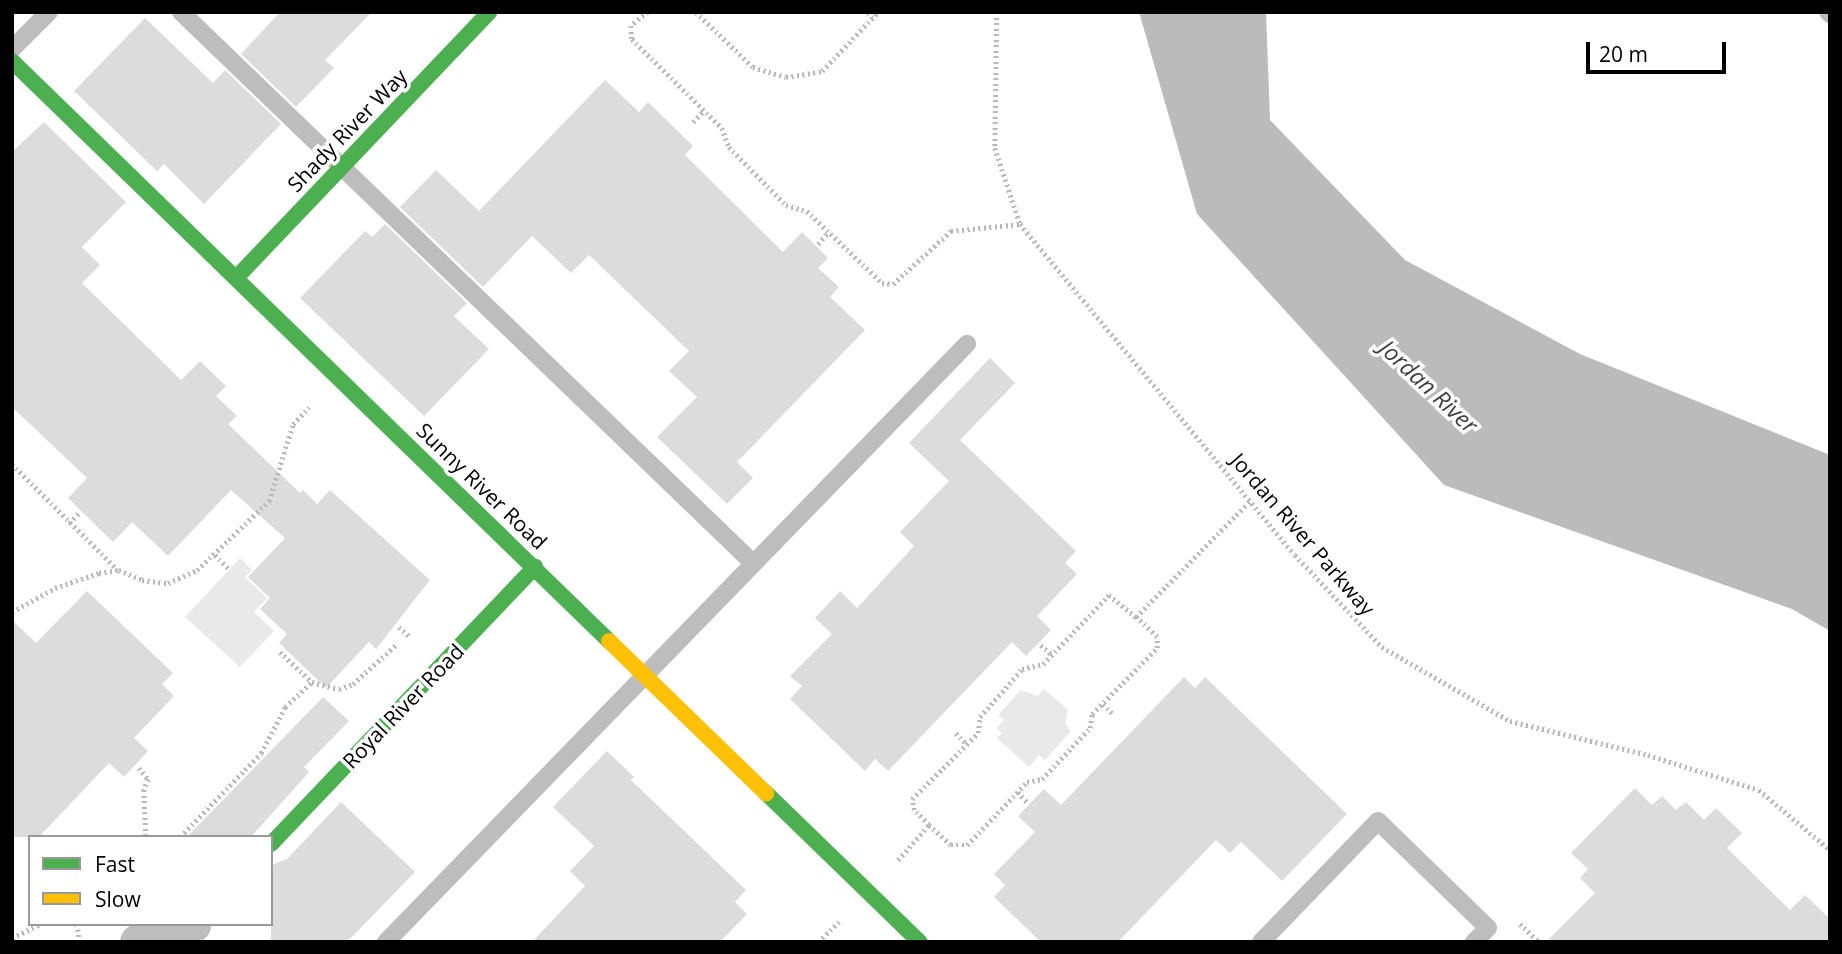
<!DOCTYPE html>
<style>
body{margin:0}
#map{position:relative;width:1842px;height:954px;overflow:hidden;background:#fff;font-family:"Open Sans",sans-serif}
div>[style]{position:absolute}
.green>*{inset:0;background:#e9e9e9}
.water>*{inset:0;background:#bbb}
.building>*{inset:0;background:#dcdcdc}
.path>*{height:4.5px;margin-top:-2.25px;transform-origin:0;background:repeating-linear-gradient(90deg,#b8b8b8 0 2px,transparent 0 5.5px)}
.lane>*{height:18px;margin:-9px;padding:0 9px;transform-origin:9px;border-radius:9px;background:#bdbdbd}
.street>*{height:37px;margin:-18.5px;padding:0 18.5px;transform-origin:18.5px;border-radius:18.5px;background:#bdbdbd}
.fast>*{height:16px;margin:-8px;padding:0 8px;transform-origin:8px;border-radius:8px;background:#4caf50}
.slow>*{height:16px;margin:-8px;padding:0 8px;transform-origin:8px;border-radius:8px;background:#ffc107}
span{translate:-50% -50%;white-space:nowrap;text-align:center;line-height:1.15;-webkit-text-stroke:7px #fff;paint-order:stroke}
.street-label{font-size:21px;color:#000}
.water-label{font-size:23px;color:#3f3f3f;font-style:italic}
.frame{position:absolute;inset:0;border:14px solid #000;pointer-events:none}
.legend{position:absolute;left:28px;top:835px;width:245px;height:91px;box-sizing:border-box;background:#fff;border:2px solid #999;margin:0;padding:9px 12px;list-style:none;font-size:21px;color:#000}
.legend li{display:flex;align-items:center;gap:14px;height:35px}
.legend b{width:35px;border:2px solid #999}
.scale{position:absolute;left:1586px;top:42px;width:140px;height:32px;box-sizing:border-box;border:4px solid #000;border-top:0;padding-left:9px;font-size:21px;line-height:24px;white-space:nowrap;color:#000;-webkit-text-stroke:5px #fff;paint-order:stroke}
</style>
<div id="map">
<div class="green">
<div style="clip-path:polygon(240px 558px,252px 570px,245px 577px,267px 598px,254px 612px,274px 631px,240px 667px,185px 617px)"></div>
<div style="clip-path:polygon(1044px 689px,1068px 710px,1065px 724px,1071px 731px,1045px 760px,1039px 755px,1029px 767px,997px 738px,1002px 733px,997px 728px,1004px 720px,998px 715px,1021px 690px,1038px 696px)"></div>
</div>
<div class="water">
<div style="clip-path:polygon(1139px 12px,1266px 12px,1270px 120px,1405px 260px,1580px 354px,1830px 455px,1830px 631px,1792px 609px,1444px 485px,1197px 214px)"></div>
</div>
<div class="building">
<div style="clip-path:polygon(280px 12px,372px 12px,325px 60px,334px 68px,296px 107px,241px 54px)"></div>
<div style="clip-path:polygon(145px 18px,213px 83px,225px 70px,281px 124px,204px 204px,164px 164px,157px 171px,74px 91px)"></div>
<div style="clip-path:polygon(605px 80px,639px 112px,648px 102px,693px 146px,685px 155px,783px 252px,802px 232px,828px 258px,818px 268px,839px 287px,830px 297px,865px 330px,737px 462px,753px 478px,727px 504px,657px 437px,697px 397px,669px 371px,689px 351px,589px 255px,571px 273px,532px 236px,483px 287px,400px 207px,436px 170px,479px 211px)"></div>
<div style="clip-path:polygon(44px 122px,126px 202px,82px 247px,100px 265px,82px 283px,181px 380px,200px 361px,226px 386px,216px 396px,237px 416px,228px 424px,300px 493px,303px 490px,317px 504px,330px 490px,430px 580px,376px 649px,369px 642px,326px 688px,279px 643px,287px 634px,260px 609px,270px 598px,248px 577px,285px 538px,231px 490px,168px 556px,132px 522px,113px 542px,68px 498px,87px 478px,12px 407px,12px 152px)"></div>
<div style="clip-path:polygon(385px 224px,467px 303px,454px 316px,489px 349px,424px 416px,300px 298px,365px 231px,372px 237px)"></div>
<div style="clip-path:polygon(990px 358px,1015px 383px,960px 440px,1076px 551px,1065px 563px,1077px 574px,1037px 616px,1051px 630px,1026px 656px,1012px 642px,888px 771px,875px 759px,865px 771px,790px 699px,802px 686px,790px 676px,832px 634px,815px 618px,840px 591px,857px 608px,914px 546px,900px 532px,949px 481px,909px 443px)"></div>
<div style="clip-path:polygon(87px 591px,173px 673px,162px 684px,174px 696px,134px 738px,148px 751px,124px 777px,109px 763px,39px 837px,12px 837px,12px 620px,36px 643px)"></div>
<div style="clip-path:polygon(1184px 677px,1195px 688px,1205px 677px,1347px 814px,1282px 881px,1241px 842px,1230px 853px,1216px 840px,1118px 942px,1041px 942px,994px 897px,1005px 885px,994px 874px,1035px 832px,1018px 816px,1044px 789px,1061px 805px)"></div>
<div style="clip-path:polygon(323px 697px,349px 721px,304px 767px,309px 772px,251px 837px,187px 837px)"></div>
<div style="clip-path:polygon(607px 751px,634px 777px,631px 780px,746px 890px,735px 902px,747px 914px,720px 942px,532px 942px,585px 886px,570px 871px,594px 846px,553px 807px)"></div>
<div style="clip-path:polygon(1635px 788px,1652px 805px,1662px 796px,1676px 810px,1686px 802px,1704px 820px,1716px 808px,1742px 833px,1727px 848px,1790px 910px,1805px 895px,1830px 919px,1830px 942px,1546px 942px,1595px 893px,1580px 878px,1588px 869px,1571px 853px)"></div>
<div style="clip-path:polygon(341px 802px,415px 872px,347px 942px,271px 942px,271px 865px,287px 859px)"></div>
</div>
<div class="path">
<div style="left:648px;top:12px;width:22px;rotate:141deg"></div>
<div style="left:631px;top:26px;width:13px;rotate:86deg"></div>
<div style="left:632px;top:39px;width:127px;rotate:44.7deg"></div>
<div style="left:722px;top:128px;width:20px;rotate:70deg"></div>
<div style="left:729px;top:147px;width:81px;rotate:45.5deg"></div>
<div style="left:786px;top:205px;width:22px;rotate:16deg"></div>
<div style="left:807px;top:211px;width:104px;rotate:43.8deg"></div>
<div style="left:882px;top:283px;width:11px;rotate:5deg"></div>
<div style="left:893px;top:284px;width:79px;rotate:-42.4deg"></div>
<div style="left:951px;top:231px;width:69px;rotate:-5.8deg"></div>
<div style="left:696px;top:12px;width:79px;rotate:44deg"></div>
<div style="left:753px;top:67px;width:34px;rotate:17deg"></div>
<div style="left:786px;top:77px;width:36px;rotate:-9deg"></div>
<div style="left:822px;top:71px;width:81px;rotate:-46.5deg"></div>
<div style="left:868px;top:12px;width:7px;rotate:45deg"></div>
<div style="left:997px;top:12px;width:136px;rotate:90.8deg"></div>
<div style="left:995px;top:148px;width:80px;rotate:71.8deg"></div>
<div style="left:1020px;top:224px;width:430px;rotate:50.3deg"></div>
<div style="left:1295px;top:555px;width:127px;rotate:46.6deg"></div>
<div style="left:1382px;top:647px;width:148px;rotate:30deg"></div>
<div style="left:1510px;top:721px;width:142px;rotate:13.8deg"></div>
<div style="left:1648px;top:755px;width:116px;rotate:17.5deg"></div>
<div style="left:1759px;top:790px;width:93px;rotate:40.2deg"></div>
<div style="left:693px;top:122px;width:16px;rotate:-47deg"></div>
<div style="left:818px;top:244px;width:16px;rotate:-50deg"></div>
<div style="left:12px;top:464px;width:150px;rotate:45deg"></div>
<div style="left:69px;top:523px;width:14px;rotate:-45deg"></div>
<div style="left:215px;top:555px;width:20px;rotate:45deg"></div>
<div style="left:12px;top:612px;width:49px;rotate:-29.2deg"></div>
<div style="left:55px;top:588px;width:46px;rotate:-18.8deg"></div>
<div style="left:99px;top:573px;width:20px;rotate:-9deg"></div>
<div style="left:119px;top:570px;width:25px;rotate:23deg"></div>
<div style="left:142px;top:580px;width:26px;rotate:7deg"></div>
<div style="left:168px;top:583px;width:32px;rotate:-24deg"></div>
<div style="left:197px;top:570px;width:100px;rotate:-43.8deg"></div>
<div style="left:269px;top:501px;width:81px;rotate:-72.7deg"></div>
<div style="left:293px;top:424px;width:23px;rotate:-47deg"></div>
<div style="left:399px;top:627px;width:15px;rotate:42deg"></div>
<div style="left:1041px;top:645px;width:13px;rotate:42deg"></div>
<div style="left:280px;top:652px;width:44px;rotate:43.2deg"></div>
<div style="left:1103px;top:704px;width:14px;rotate:45deg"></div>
<div style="left:956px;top:733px;width:16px;rotate:45deg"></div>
<div style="left:139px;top:768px;width:14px;rotate:51deg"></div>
<div style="left:148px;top:779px;width:12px;rotate:110deg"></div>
<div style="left:144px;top:790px;width:47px;rotate:87.6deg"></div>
<div style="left:1018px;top:792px;width:15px;rotate:48deg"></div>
<div style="left:929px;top:825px;width:30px;rotate:42deg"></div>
<div style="left:951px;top:845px;width:16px"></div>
<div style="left:967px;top:845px;width:87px;rotate:-46.4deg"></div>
<div style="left:1027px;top:782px;width:15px;rotate:-11deg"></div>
<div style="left:1042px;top:779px;width:70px;rotate:-46.7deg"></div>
<div style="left:1090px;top:728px;width:14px;rotate:-82deg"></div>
<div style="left:1092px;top:714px;width:93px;rotate:-45.4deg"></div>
<div style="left:1157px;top:648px;width:11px;rotate:-90deg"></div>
<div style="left:1157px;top:637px;width:29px;rotate:-136deg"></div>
<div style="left:180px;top:837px;width:117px;rotate:-46deg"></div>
<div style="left:261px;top:753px;width:52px;rotate:-62.4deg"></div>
<div style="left:285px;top:707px;width:37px;rotate:-43deg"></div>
<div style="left:312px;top:682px;width:28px;rotate:15deg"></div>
<div style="left:339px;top:689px;width:15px;rotate:-20deg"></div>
<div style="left:353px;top:684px;width:58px;rotate:-42.2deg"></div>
<div style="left:898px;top:860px;width:47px;rotate:-48.5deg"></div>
<div style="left:929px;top:825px;width:21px;rotate:-135deg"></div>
<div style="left:914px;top:810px;width:11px;rotate:-100deg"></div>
<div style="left:912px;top:799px;width:93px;rotate:-45deg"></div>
<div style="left:978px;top:733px;width:16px;rotate:-83deg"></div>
<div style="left:980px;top:717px;width:64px;rotate:-48.8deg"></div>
<div style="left:1022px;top:669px;width:22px;rotate:-13deg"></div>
<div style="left:1043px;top:664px;width:95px;rotate:-46.3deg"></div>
<div style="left:1109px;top:595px;width:35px;rotate:39deg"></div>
<div style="left:1136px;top:617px;width:163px;rotate:-45.5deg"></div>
<div style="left:77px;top:924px;width:18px;rotate:81deg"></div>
<div style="left:1520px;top:924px;width:26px;rotate:43deg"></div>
<div style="left:12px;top:938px;width:32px;rotate:-26deg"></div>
<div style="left:818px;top:942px;width:29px;rotate:-44deg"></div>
</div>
<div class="lane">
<div style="left:181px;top:12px;width:794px;rotate:43.93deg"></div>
<div style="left:1828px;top:12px;width:3px;rotate:45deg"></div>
<div style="left:12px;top:49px;width:52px;rotate:-45deg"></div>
<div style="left:386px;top:942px;width:834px;rotate:-45.83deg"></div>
<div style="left:1261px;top:942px;width:168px;rotate:-46deg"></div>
<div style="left:1378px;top:821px;width:153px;rotate:44.2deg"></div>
<div style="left:1488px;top:928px;width:20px;rotate:135deg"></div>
</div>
<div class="street">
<div style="left:138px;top:942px;width:37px;rotate:-5deg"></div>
<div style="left:175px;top:939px;width:23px;rotate:-41deg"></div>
</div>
<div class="fast">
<div style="left:12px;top:61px;width:832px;rotate:44.17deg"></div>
<div style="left:237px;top:277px;width:366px;rotate:-46.4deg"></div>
<div style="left:766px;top:793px;width:214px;rotate:44.1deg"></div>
<div style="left:271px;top:844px;width:383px;rotate:-46.4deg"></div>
</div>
<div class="slow">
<div style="left:609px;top:641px;width:219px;rotate:44.1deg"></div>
</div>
<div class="street-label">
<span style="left:347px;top:130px;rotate:-46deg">Shady River Way</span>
<span style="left:482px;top:486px;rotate:44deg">Sunny River Road</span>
<span style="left:1303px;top:534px;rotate:49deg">Jordan River Parkway</span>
<span style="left:403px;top:706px;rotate:-46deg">Royal River Road</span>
</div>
<div class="water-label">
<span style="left:1429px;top:386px;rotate:43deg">Jordan River</span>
</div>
<div class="frame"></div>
<ul class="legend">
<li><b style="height:9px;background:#4caf50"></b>Fast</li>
<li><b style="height:9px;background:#ffc107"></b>Slow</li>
</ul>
<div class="scale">20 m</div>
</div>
